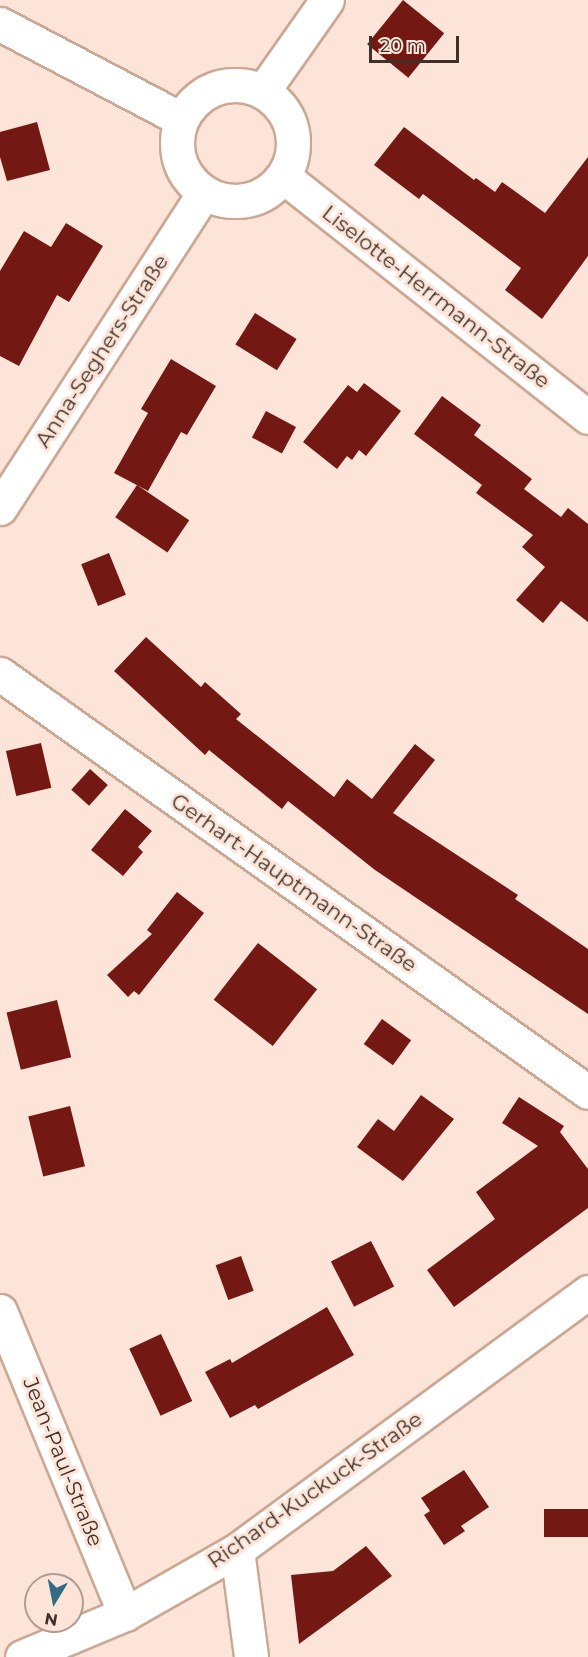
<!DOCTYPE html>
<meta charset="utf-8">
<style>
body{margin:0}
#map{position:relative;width:588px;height:1657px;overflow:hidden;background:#fce4d8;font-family:Montserrat,sans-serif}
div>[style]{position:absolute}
.building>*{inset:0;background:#741813;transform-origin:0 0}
.roads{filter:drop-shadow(2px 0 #cca794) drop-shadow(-2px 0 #cca794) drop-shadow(0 2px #cca794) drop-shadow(0 -2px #cca794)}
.street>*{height:33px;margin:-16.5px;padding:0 16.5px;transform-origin:16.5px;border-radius:16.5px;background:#fff}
.street>.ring{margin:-16.5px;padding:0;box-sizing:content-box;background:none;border:33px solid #fff;border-radius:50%}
span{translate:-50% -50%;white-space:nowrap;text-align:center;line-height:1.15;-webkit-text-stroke:6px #fce4d8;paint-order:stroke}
.street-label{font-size:21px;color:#3f3028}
.north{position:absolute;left:24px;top:1573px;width:60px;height:60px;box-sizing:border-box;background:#fce4d8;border:2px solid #b09c92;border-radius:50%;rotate:190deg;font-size:16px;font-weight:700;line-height:24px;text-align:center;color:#3f3028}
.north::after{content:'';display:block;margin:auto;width:21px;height:27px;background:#316b84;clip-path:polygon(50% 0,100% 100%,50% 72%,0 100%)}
.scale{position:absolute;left:369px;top:36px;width:90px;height:27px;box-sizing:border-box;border:3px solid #3f3028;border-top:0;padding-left:8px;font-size:18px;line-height:21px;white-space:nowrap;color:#3f3028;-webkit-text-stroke:4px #fce4d8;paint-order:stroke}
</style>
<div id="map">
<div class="building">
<div style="left:403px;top:0;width:53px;height:57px;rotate:39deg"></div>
<div style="clip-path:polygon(37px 122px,50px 170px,7px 181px,0 157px,0 132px)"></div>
<div style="clip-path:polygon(404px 127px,474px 180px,476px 178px,495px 192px,502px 182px,545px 213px,588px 157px,588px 256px,542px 319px,505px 290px,521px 268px,423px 194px,419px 199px,374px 165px)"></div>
<div style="clip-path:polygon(66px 223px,103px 246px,69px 302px,57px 295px,19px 366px,0 356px,0 271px,24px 231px,51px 247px)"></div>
<div style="left:255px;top:313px;width:49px;height:37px;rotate:32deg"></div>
<div style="clip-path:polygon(171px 359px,216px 386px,187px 435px,181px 432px,148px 491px,114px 473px,148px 413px,141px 409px)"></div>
<div style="clip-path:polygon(364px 383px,401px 411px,366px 456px,359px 450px,352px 460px,347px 456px,337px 469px,303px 442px,348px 385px,357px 392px)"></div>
<div style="clip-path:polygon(442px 396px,481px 425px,474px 435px,532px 479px,524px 489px,561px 517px,568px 508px,588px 524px,588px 622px,561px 601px,543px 623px,516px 600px,545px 567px,522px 547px,533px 535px,476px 493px,482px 485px,414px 434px)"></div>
<div style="left:266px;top:411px;width:34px;height:30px;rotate:28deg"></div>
<div style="left:137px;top:485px;width:63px;height:39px;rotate:34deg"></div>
<div style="left:109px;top:553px;width:45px;height:30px;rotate:68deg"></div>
<div style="clip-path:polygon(146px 637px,201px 687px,205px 682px,241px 714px,236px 719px,334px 797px,347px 779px,372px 799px,415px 744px,435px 760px,393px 813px,518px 895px,515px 899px,588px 949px,588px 1014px,375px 870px,288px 801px,282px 809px,209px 750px,205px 755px,114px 671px)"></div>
<div style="left:41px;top:743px;width:46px;height:36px;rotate:77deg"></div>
<div style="left:90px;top:769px;width:24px;height:28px;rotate:42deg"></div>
<div style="clip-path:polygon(125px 809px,152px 831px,138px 847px,143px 852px,123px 876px,91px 850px)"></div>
<div style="clip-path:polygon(177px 892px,204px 913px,139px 995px,134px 991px,128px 997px,107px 975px,152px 934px,147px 930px)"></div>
<div style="left:258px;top:943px;width:75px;height:72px;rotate:38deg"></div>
<div style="left:57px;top:1000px;width:59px;height:52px;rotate:76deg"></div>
<div style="left:382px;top:1019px;width:36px;height:31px;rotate:36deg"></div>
<div style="clip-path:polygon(421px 1095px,454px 1119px,403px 1181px,357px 1147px,378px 1119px,394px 1131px)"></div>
<div style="clip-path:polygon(519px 1097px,564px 1126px,560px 1132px,588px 1169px,588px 1208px,454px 1307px,427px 1270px,495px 1219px,476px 1192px,538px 1146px,502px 1123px)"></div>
<div style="left:70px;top:1106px;width:62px;height:43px;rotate:76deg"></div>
<div style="left:371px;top:1241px;width:51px;height:45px;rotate:63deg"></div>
<div style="left:241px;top:1256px;width:37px;height:27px;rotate:70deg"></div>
<div style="clip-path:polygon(327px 1307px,354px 1355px,258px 1409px,255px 1405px,230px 1418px,205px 1372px,230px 1359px,232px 1363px)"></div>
<div style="left:161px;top:1334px;width:74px;height:35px;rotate:65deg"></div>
<div style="clip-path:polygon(464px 1470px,489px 1507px,461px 1526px,465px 1531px,444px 1545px,424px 1515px,430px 1511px,421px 1498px)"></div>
<div style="left:588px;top:1509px;width:28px;height:44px;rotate:90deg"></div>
<div style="clip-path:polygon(366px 1546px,392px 1576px,299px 1644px,291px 1575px,333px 1571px)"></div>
</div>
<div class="roads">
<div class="street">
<div style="left:0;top:24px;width:204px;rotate:27.7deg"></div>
<div class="ring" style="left:177px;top:85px;width:83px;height:83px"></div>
<div style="left:263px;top:91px;width:111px;rotate:-54.9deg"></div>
<div style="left:284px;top:177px;width:387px;rotate:38.3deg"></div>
<div style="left:0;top:508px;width:375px;rotate:-57.1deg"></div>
<div style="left:0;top:674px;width:721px;rotate:35.41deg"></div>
<div style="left:0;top:1311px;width:328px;rotate:67.6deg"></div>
<div style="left:237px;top:1550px;width:108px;rotate:82.5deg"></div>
<div style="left:22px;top:1657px;width:112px;rotate:-22.7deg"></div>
<div style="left:125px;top:1614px;width:129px;rotate:-29.7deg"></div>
<div style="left:237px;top:1550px;width:436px;rotate:-36.3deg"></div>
</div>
</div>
<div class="street-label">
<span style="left:436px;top:297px;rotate:38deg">Liselotte-Herrmann-Straße</span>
<span style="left:102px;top:351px;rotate:-57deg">Anna-Seghers-Straße</span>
<span style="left:294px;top:883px;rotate:35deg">Gerhart-Hauptmann-Straße</span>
<span style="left:63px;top:1462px;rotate:68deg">Jean-Paul-Straße</span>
<span style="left:315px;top:1490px;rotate:-35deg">Richard-Kuckuck-Straße</span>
</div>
<div class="north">N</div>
<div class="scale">20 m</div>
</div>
